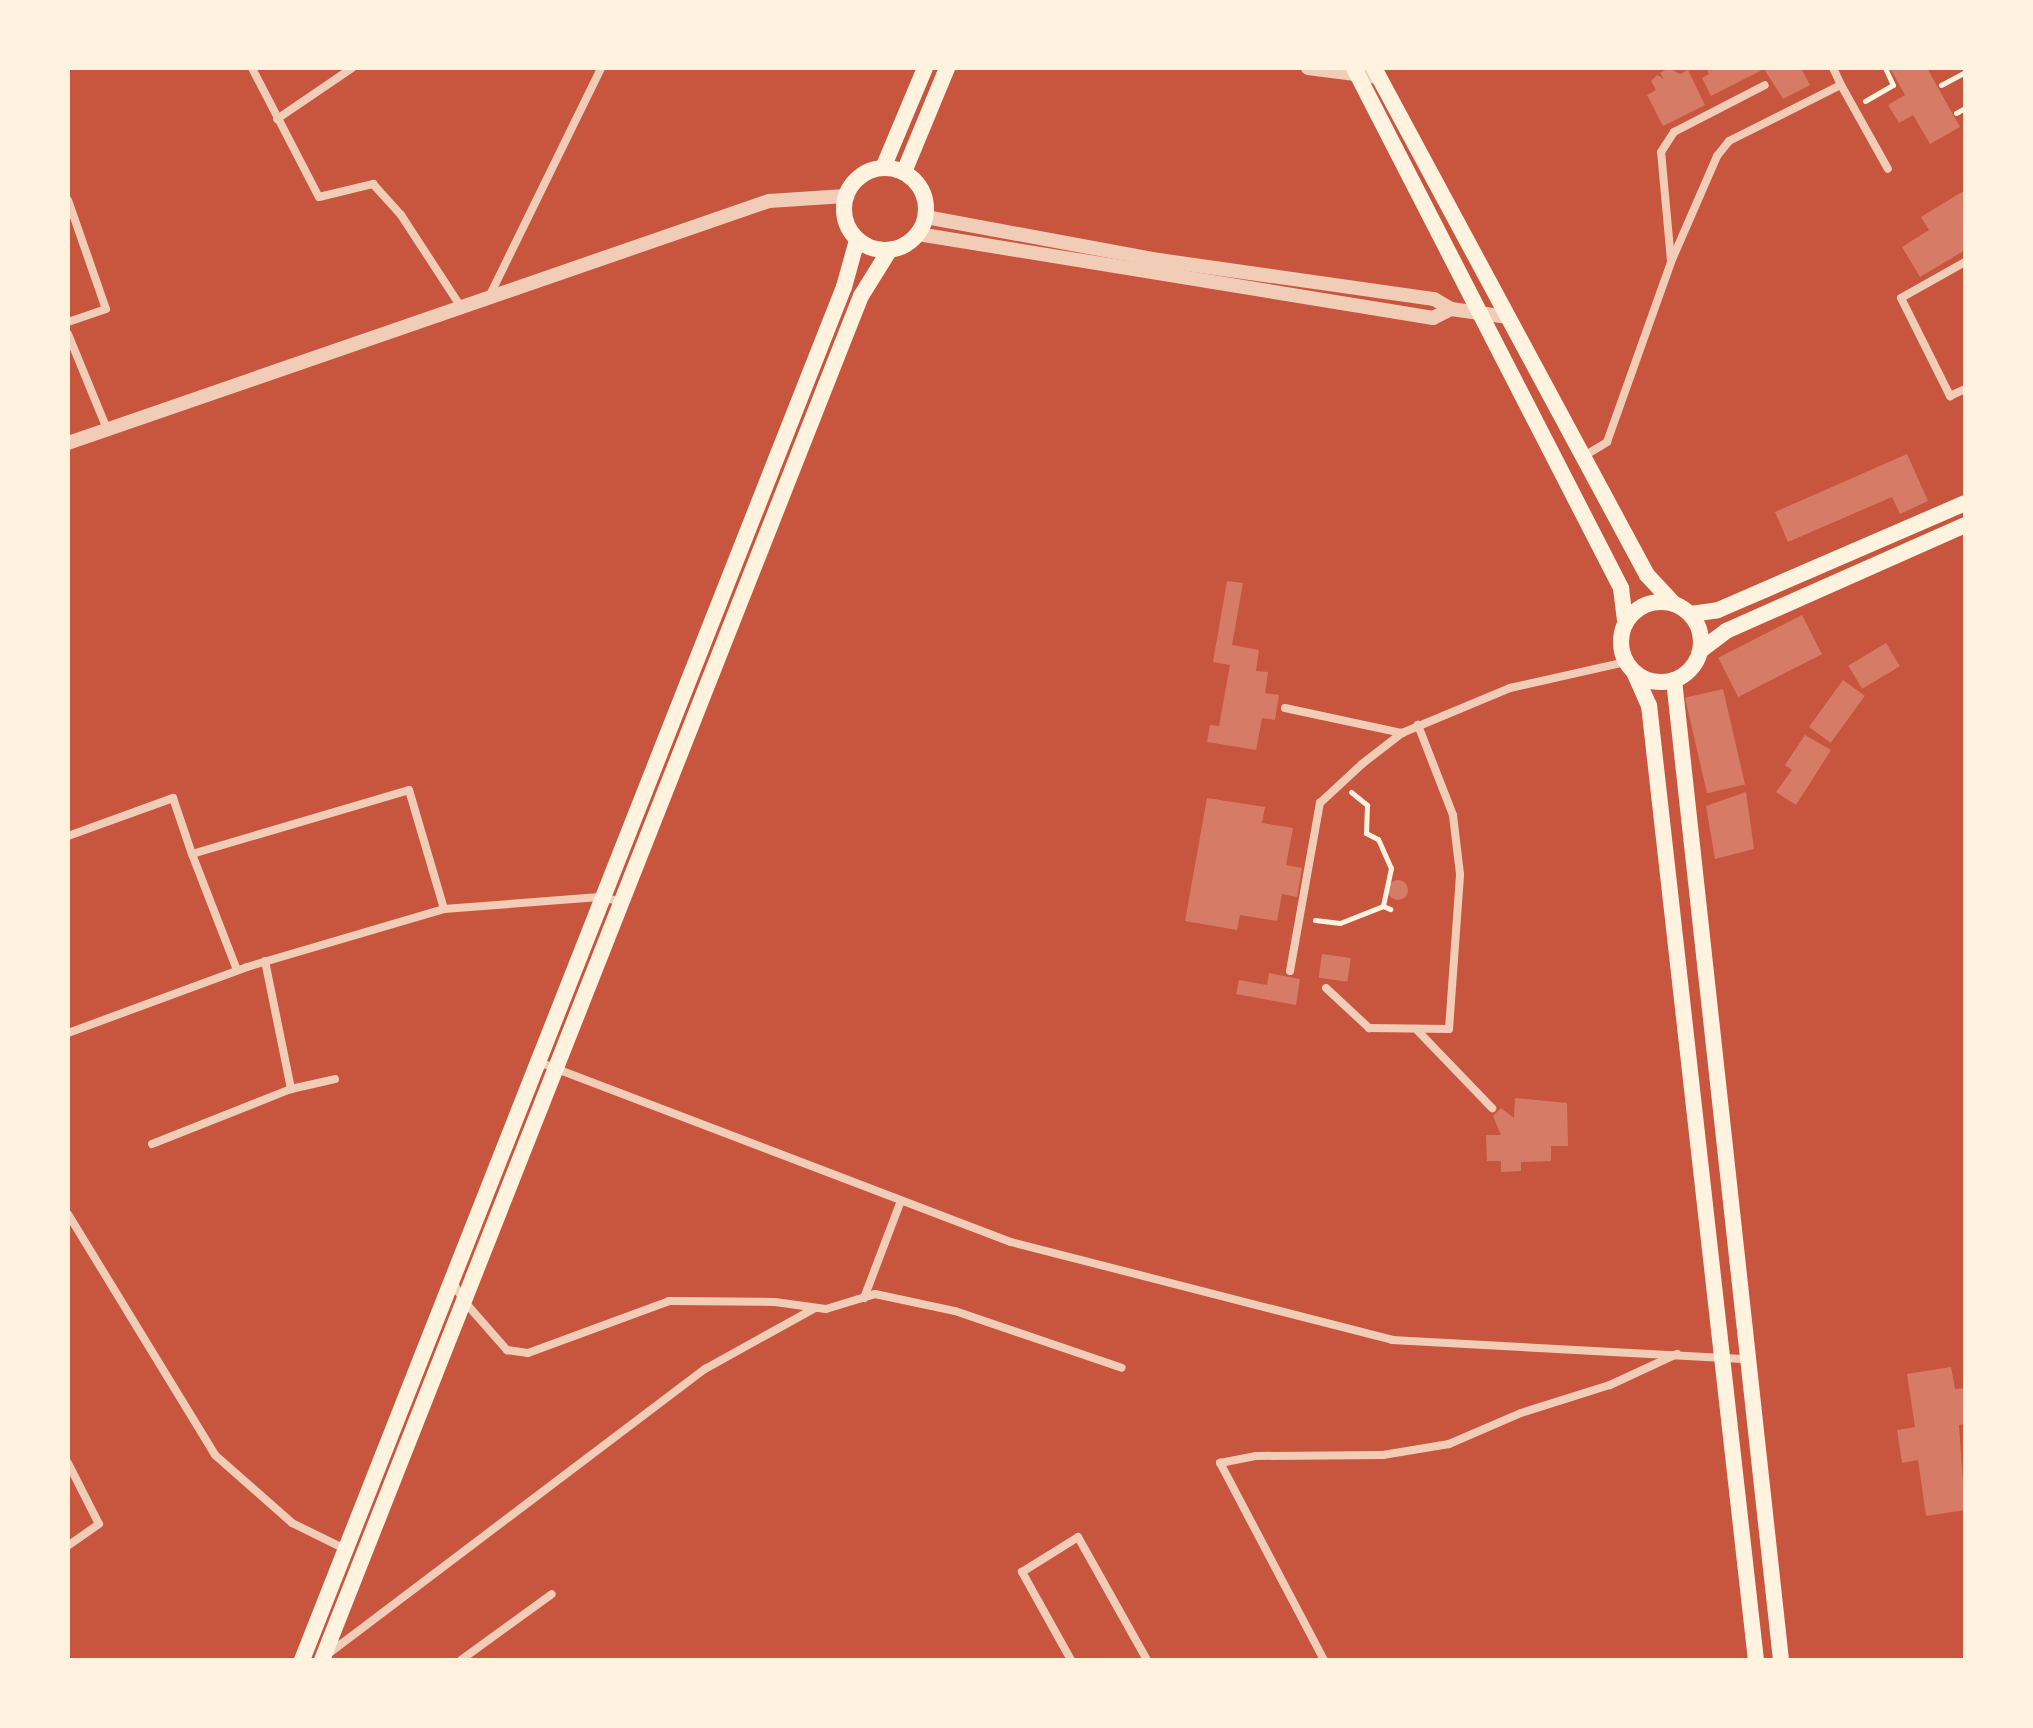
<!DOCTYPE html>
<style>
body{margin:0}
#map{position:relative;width:2033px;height:1728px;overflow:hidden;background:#c8553d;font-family:Cabin,sans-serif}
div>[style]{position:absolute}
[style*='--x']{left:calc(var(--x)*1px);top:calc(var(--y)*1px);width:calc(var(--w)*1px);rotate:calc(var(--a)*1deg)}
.building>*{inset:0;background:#d67c66;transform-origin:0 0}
.round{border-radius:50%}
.path>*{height:5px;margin:-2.5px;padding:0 2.5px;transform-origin:2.5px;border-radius:2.5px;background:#fff3e0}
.minor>*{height:8px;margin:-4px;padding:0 4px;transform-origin:4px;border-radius:4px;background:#f1ccb7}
.tertiary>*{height:14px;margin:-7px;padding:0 7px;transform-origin:7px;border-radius:7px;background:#f1ccb7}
.secondary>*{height:16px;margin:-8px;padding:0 8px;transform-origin:8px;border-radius:8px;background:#fff3e0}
.secondary>.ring{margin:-8px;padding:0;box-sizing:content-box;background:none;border:16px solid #fff3e0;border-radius:50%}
span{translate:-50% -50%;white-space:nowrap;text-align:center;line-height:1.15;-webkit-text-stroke:6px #fff3e0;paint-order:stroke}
.frame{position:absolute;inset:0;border:70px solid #fff3e0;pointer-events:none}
</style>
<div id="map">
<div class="building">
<i style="clip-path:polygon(1669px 68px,1680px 74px,1688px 70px,1705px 105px,1663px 126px,1647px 95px,1656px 90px,1651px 81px,1657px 75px,1664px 79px,1660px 73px)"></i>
<i style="clip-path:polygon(1706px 68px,1801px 68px,1810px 85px,1783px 99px,1764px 69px,1711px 96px,1702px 78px,1709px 74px)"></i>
<i style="clip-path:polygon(1890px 68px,1927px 68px,1960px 127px,1930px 144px,1913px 115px,1899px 123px,1888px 105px,1905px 95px)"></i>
<i style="clip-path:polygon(1965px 190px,1965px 250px,1920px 277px,1902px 247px,1929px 230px,1921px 217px)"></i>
<i style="clip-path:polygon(1907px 454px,1928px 501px,1900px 514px,1892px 497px,1788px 542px,1775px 512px)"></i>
<i style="clip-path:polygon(1227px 581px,1243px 583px,1232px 645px,1259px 650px,1256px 671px,1268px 672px,1265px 693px,1279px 695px,1275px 720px,1262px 718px,1256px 750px,1207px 742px,1210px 725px,1219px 726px,1230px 665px,1213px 662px)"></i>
<i style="left:1802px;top:615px;width:44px;height:94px;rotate:63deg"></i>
<i style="left:1886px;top:643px;width:27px;height:44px;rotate:59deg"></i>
<i style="left:1843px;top:680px;width:27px;height:58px;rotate:36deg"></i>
<i style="left:1723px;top:689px;width:98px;height:39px;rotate:77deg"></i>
<i style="clip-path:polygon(1805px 735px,1831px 750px,1796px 805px,1776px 792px,1792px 770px,1785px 765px)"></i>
<i style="clip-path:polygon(1746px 792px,1754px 849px,1715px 859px,1706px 806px)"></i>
<i style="clip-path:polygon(1207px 798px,1265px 807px,1262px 823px,1293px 828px,1286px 865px,1302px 868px,1297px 897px,1282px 894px,1277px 921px,1240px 915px,1237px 930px,1185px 921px)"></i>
<i class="round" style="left:1388px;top:880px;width:20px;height:20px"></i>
<i style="left:1322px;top:954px;width:29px;height:24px;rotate:8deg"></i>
<i style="clip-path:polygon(1269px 973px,1300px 979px,1296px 1005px,1236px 994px,1239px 980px,1267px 985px)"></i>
<i style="clip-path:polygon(1515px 1098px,1567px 1103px,1568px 1146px,1551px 1146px,1551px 1161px,1521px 1162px,1521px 1171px,1501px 1172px,1501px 1161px,1487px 1161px,1486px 1135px,1501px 1135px,1493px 1116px,1501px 1108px,1514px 1118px)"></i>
<i style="clip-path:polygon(1951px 1367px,1955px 1389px,1965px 1388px,1965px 1424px,1959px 1425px,1965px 1510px,1926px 1516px,1918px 1460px,1902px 1463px,1897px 1430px,1915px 1427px,1907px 1374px)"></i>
</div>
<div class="path">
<i style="--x:1941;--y:85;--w:27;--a:-28"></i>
<i style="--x:1865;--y:101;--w:32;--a:-30"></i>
<i style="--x:1893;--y:85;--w:19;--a:-115"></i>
<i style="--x:1956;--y:113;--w:10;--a:-29"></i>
<i style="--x:1351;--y:792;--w:21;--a:39"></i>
<i style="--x:1367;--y:805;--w:28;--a:92"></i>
<i style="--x:1366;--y:833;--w:13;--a:27"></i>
<i style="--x:1378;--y:839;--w:32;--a:66"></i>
<i style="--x:1391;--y:868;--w:39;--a:102"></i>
<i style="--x:1315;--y:920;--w:25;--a:7"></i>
<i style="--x:1340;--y:923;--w:46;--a:-21.6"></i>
<i style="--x:1383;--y:906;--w:8;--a:23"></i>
</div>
<div class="minor">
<i style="--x:252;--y:68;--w:145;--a:62.6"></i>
<i style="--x:319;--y:197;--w:56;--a:-13.5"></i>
<i style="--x:373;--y:184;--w:42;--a:47.9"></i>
<i style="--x:401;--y:215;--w:110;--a:56.9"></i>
<i style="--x:1841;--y:85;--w:96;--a:60.8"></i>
<i style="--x:277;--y:119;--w:91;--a:-34.2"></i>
<i style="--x:68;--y:200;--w:115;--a:70.8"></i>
<i style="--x:106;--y:309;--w:40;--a:161.1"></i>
<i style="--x:1671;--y:261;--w:109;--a:-95.2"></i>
<i style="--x:1661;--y:152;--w:24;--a:-57"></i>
<i style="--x:1674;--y:132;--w:102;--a:-27.3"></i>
<i style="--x:1965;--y:262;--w:73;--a:150.6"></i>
<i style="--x:1901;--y:298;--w:110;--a:63.4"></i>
<i style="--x:1950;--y:396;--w:17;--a:-25"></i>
<i style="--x:489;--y:297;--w:255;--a:-63.9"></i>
<i style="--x:68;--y:334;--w:103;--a:67.7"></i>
<i style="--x:1584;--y:456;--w:27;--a:-31"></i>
<i style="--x:1607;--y:442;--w:191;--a:-70.4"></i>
<i style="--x:1671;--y:262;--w:116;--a:-66.5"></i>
<i style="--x:1717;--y:156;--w:19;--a:-51"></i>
<i style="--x:1729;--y:141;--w:125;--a:-26.6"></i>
<i style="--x:1841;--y:85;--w:19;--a:-115"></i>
<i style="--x:1285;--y:708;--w:120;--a:12.1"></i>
<i style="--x:68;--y:836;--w:112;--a:-19.9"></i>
<i style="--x:173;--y:798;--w:59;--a:71.3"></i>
<i style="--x:192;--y:854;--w:226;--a:-16.4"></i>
<i style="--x:409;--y:790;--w:124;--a:73.6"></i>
<i style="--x:192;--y:854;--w:124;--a:68.8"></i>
<i style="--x:265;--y:961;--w:131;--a:78.5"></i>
<i style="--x:1290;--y:971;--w:171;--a:-79.9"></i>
<i style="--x:1320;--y:803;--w:57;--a:-42.9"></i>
<i style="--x:1362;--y:764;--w:51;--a:-37.8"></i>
<i style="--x:1402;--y:733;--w:117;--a:-22.6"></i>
<i style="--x:1510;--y:688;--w:118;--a:-12.7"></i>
<i style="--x:1326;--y:988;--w:59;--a:42.9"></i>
<i style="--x:1369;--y:1028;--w:80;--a:0.7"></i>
<i style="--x:1449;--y:1029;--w:155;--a:-85.9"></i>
<i style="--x:1460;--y:874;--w:59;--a:-96.8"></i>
<i style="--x:1453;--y:815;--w:97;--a:-111.3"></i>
<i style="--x:1416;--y:1029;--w:110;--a:46.1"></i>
<i style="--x:68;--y:1033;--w:191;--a:-20.2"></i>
<i style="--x:247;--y:967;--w:205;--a:-16.4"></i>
<i style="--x:444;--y:909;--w:156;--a:-4.4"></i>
<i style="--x:600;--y:897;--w:19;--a:12"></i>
<i style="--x:536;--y:1061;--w:508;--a:20.86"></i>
<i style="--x:1011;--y:1242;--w:393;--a:14.4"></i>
<i style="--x:1392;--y:1340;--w:356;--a:3.1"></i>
<i style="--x:152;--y:1144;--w:149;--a:-21.6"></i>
<i style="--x:291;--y:1089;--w:45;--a:-12.8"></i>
<i style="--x:68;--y:1214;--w:282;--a:58.6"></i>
<i style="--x:215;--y:1455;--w:103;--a:41.4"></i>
<i style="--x:292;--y:1523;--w:61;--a:26.1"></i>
<i style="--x:453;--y:1282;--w:21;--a:61"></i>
<i style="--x:463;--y:1300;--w:67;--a:48.7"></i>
<i style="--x:507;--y:1350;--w:21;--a:8"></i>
<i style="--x:528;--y:1353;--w:150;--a:-20.2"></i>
<i style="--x:669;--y:1301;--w:106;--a:0.5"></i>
<i style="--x:775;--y:1302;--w:51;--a:7.8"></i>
<i style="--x:826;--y:1309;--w:51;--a:-17"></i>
<i style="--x:875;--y:1294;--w:82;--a:12"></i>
<i style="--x:955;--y:1311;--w:176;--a:18.8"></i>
<i style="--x:864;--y:1298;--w:102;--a:-69.2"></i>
<i style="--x:68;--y:1463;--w:68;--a:63.1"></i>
<i style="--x:99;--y:1524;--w:38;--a:145"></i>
<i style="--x:328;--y:1654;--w:473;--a:-37.1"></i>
<i style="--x:705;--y:1369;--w:126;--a:-29"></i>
<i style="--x:461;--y:1660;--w:112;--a:-36"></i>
<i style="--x:1071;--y:1660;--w:101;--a:-119.1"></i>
<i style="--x:1022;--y:1572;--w:66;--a:-32"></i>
<i style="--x:1078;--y:1537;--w:141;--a:60.7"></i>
<i style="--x:1324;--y:1660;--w:223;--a:-117.8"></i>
<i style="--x:1220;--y:1463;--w:37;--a:-11"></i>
<i style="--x:1256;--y:1456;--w:127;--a:-0.5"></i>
<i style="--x:1383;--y:1455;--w:67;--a:-9.5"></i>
<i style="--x:1449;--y:1444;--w:78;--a:-23.3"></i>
<i style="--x:1521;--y:1413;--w:93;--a:-17.5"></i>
<i style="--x:1610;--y:1385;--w:74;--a:-24.8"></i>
</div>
<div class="tertiary">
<i style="--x:1308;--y:68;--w:71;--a:7.3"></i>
<i style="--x:926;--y:217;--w:230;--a:10.5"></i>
<i style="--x:1152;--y:259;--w:285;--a:8.1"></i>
<i style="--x:1434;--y:299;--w:20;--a:30"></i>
<i style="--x:1451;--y:309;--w:58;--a:8"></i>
<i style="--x:918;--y:234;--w:522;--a:9.26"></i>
<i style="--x:1433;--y:318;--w:20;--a:-27"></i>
<i style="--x:68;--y:443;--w:742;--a:-19.05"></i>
<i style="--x:769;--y:201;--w:76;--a:-3.8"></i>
</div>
<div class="secondary">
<i style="--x:1354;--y:68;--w:585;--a:62.82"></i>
<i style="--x:1621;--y:588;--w:35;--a:83"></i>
<i style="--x:1374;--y:68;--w:576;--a:61.7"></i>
<i style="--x:1647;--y:575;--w:37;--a:47"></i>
<i class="ring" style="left:844px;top:168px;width:66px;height:66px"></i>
<i style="--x:883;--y:168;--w:108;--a:-67.2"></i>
<i style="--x:904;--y:172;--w:113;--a:-67.5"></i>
<i class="ring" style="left:1621px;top:602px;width:64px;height:64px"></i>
<i style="--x:1691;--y:614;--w:27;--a:-8"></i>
<i style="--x:1718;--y:610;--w:269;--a:-23.4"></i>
<i style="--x:1701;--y:650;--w:31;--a:-37"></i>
<i style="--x:1726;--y:631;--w:261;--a:-23.9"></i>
<i style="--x:1634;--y:672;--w:36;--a:66"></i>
<i style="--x:1649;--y:705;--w:961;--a:83.61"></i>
<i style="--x:1674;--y:680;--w:986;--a:83.77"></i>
<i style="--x:302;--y:1660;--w:1476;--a:-68.46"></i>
<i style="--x:844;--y:287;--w:49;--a:-74.5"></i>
<i style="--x:322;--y:1660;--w:1467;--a:-68.44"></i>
<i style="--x:861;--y:296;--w:53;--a:-58.1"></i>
</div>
<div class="frame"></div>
</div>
